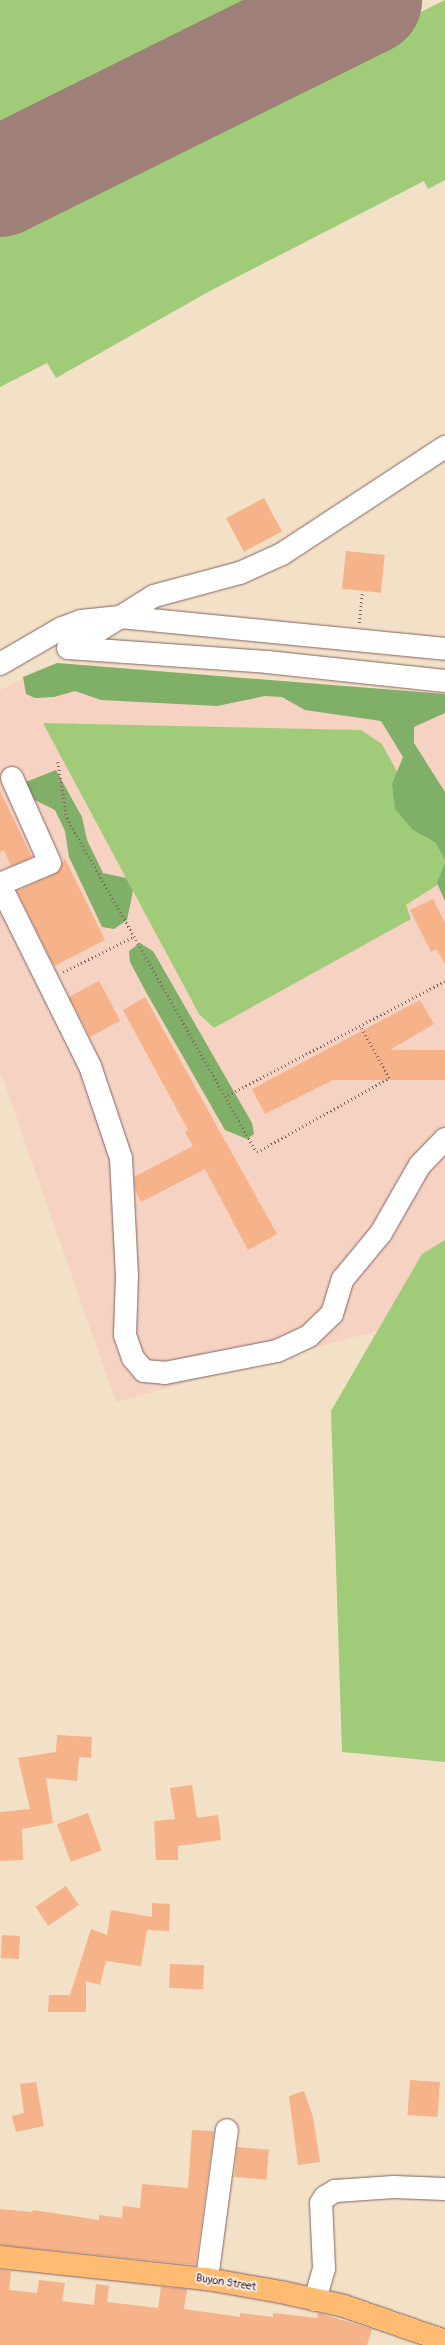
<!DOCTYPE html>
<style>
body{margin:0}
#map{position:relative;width:445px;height:2345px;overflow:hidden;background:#f3e1c7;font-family:Pangolin,sans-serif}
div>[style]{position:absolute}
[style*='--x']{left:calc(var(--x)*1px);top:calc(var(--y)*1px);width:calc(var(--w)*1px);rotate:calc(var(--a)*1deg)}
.built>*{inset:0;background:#f5d2c2}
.green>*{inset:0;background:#a0cb78}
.forest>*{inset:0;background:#80af68}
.runway>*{height:110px;margin:-55px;padding:0 55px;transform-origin:55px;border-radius:55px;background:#9e8079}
.building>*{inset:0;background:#f6b288;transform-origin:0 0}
.path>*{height:2.5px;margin-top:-1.25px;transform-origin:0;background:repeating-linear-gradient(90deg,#856362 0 1px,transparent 0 4px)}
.roads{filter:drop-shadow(0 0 1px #856362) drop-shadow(0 0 1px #856362)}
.minor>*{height:22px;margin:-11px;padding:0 11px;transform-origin:11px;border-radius:11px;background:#fff}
.major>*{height:22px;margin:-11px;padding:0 11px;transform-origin:11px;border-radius:11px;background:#febb71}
span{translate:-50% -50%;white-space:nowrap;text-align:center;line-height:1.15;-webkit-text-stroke:3.5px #f7f3e8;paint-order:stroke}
.street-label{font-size:11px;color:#4a1f2b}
</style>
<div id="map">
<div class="built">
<i style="clip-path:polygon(57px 663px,445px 694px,445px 1240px,422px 1254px,380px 1330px,116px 1402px,0 1071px,0 690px)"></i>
</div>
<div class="green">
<i style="clip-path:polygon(0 0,280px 0,0 139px)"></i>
<i style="clip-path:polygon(445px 0,445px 180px,428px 189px,424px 181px,208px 292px,56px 378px,47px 363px,0 387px,0 221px)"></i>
<i style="clip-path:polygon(43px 723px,361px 730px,382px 744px,445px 860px,445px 880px,406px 905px,411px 919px,214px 1028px,199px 1014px)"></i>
<i style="clip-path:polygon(445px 1240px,445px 1762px,342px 1752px,331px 1411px,422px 1254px)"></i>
</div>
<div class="forest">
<i style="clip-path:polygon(57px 663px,445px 694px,445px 713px,414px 727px,414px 743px,445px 792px,445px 860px,435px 842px,413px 830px,395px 809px,392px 784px,403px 757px,381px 721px,305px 710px,282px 697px,265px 696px,217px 706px,101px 700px,75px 691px,54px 697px,35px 698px,26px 694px,23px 677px)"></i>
<i style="clip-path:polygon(56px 770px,82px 817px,87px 840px,103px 873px,126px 878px,133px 891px,127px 920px,114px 929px,102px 927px,69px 857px,65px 831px,55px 810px,35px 800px,21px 802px,13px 787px)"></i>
<i style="clip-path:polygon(445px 863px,445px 901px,437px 883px)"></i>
<i style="clip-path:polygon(140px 943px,153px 951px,252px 1123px,254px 1134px,247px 1139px,225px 1130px,146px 992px,130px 962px,129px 951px)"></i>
</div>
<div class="runway">
<i style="--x:0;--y:182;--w:410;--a:-26.4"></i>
</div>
<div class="building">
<i style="left:264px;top:498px;width:38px;height:43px;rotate:62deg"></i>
<i style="left:346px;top:551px;width:39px;height:38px;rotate:6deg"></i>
<i style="clip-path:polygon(0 791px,32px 857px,11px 866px,4px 850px,0 852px)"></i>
<i style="clip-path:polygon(65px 859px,105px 940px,54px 966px,17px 891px,55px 874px)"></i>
<i style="clip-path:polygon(433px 899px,445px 923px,445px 964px,436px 949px,431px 952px,410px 910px)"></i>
<i style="left:99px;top:981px;width:45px;height:34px;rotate:62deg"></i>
<i style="clip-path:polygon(145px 997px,277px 1234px,248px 1250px,205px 1169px,141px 1202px,135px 1190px,134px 1177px,193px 1146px,185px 1132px,188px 1130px,123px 1010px)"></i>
<i style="clip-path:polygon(420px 1000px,434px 1024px,373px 1060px,265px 1114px,252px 1089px)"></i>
<i style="left:445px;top:1050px;width:30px;height:120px;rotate:90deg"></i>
<i style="clip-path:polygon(57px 1735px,92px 1737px,91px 1758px,79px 1757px,77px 1781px,46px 1778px,53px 1823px,22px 1829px,23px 1860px,0 1861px,0 1812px,30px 1809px,18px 1758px,56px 1752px)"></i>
<i style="clip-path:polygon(192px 1785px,197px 1818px,218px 1815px,221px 1840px,178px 1846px,178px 1860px,156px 1860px,154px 1821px,175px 1819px,170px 1788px)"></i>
<i style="left:88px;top:1813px;width:40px;height:33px;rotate:70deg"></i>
<i style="left:66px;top:1886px;width:23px;height:37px;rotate:56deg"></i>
<i style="clip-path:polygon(152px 1903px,170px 1904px,169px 1931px,147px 1930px,141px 1966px,106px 1961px,100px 1985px,86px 1981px,86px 2012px,48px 2012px,49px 1995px,70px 1995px,91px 1929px,107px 1935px,111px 1910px,152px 1917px)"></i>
<i style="left:2px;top:1935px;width:18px;height:23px;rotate:3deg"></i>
<i style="left:170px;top:1964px;width:34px;height:24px;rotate:2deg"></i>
<i style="left:410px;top:2080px;width:30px;height:35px;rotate:4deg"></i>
<i style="clip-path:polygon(36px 2082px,44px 2126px,16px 2132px,12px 2116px,24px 2113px,20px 2084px)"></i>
<i style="clip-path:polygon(304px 2091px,313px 2117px,320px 2162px,298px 2165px,289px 2096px)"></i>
<i style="clip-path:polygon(192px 2130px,214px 2131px,196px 2265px,0 2245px,0 2209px,32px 2212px,33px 2210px,99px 2220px,99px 2215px,122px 2218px,123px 2206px,140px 2208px,142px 2184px,188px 2188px)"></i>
<i style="left:237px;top:2147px;width:32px;height:30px;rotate:5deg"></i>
<i style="clip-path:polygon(0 2270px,11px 2271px,9px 2290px,37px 2293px,39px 2280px,65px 2283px,62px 2301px,94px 2305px,96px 2284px,109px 2286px,107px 2302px,158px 2308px,161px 2287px,187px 2289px,184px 2309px,240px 2317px,240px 2313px,273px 2317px,273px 2313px,317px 2318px,318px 2313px,372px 2329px,367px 2345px,0 2345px)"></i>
</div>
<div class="path">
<i style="--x:359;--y:623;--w:31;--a:-84"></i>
<i style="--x:58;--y:762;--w:57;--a:80.9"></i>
<i style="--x:67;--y:818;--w:384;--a:60.4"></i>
<i style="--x:257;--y:1152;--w:151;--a:-29.3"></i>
<i style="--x:389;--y:1078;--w:57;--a:-119.2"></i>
<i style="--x:63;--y:972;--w:78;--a:-26.6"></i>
<i style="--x:228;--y:1095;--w:245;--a:-27.7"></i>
</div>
<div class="roads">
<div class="minor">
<i style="--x:68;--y:648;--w:199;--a:4"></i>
<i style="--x:267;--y:662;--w:179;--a:6.1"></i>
<i style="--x:71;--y:648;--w:98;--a:-32.1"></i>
<i style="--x:154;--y:596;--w:89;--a:-15"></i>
<i style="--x:240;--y:573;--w:46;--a:-24.3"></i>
<i style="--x:282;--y:554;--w:195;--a:-33.3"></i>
<i style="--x:0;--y:664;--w:72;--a:-30.1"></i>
<i style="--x:62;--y:628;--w:20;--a:-20"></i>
<i style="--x:81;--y:621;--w:39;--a:-6"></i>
<i style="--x:120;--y:617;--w:327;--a:5.6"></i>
<i style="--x:0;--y:884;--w:54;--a:-22.8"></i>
<i style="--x:50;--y:863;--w:93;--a:-114.1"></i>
<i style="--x:0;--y:885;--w:202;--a:63.6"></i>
<i style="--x:90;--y:1066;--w:97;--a:71.4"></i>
<i style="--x:121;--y:1158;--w:117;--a:87.1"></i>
<i style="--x:127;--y:1275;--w:60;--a:91.9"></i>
<i style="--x:125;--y:1335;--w:24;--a:71"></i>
<i style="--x:133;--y:1358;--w:17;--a:50"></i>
<i style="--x:144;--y:1371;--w:21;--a:5"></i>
<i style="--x:165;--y:1373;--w:114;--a:-11.1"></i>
<i style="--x:277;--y:1351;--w:35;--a:-25"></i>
<i style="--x:309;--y:1336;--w:32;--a:-44"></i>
<i style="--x:332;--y:1314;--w:37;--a:-73"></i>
<i style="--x:343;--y:1279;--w:60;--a:-50.4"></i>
<i style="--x:381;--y:1233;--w:78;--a:-60.2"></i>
<i style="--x:420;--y:1165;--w:36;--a:-46"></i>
<i style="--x:207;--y:2279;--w:150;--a:-82.4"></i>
<i style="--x:315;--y:2300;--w:33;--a:-74"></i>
<i style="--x:324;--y:2268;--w:65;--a:-92.6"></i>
<i style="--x:321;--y:2203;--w:7;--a:-56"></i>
<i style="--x:325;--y:2197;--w:12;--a:-31"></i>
<i style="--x:335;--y:2191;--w:59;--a:-3.9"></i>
<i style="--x:394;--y:2187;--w:51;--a:2.2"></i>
</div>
<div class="major">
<i style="--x:0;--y:2257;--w:208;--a:6.1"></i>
<i style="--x:207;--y:2279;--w:75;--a:10"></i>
<i style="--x:281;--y:2292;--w:65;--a:12.5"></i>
<i style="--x:344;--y:2306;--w:107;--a:19.1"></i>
</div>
</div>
<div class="street-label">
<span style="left:226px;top:2283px;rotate:9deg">Buyon Street</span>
</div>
</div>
